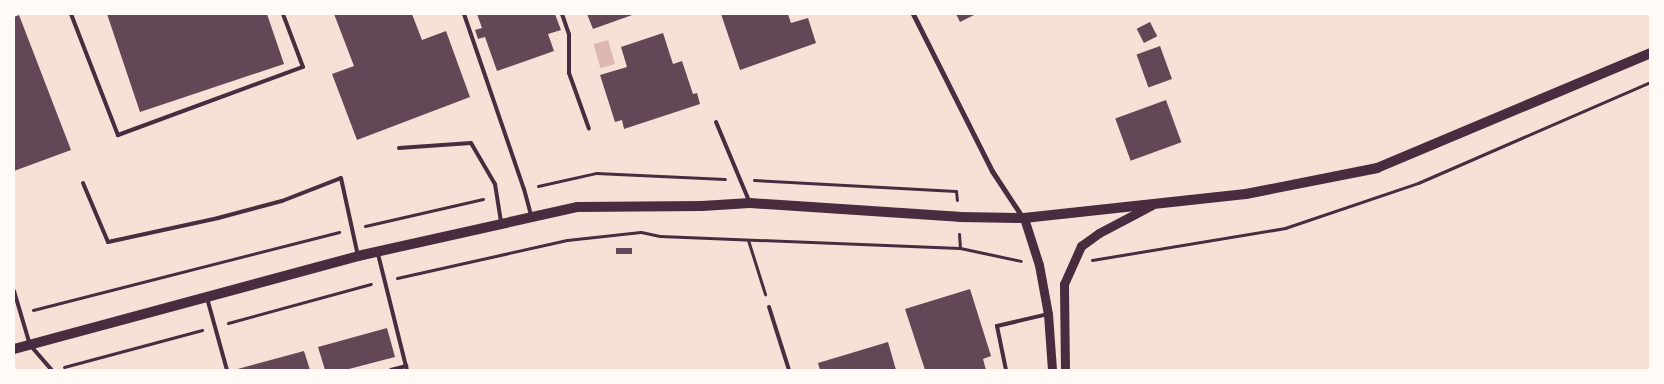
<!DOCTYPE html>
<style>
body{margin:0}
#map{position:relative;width:1664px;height:384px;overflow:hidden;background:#f7e1d7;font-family:"Fira Sans",sans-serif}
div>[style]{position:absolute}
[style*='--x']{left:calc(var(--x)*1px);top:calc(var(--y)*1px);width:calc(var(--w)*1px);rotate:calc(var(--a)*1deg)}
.water>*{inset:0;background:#dcb8b0;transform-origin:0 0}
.building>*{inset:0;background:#644757;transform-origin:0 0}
.path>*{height:3px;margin:-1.5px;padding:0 1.5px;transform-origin:1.5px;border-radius:1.5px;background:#4a2c40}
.service>*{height:4px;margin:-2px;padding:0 2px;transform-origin:2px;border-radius:2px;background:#4a2c40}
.minor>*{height:5px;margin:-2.5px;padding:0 2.5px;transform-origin:2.5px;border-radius:2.5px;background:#4a2c40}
.tertiary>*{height:9px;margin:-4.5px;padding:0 4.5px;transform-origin:4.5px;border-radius:4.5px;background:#4a2c40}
.secondary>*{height:10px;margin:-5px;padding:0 5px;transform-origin:5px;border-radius:5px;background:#4a2c40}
span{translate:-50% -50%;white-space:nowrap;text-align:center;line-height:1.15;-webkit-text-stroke:4px #fffaf5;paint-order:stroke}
.frame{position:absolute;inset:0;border:15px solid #fffaf5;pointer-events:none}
</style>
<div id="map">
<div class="water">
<i style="left:608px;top:40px;width:25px;height:15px;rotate:74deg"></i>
</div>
<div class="building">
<i style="clip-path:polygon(107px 14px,267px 14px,284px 64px,140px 112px)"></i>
<i style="clip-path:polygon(334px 14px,412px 14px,422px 40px,446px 31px,470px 97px,357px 140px,332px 74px,354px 66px)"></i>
<i style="clip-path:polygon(477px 14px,555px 14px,561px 30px,548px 34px,554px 51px,497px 71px,485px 37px,478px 39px,475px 30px,482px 28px)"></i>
<i style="clip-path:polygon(587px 14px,635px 14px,593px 29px)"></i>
<i style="clip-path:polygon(721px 14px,788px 14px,791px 23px,808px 18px,816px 43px,740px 70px)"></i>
<i style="clip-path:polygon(956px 14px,976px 14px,960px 22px)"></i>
<i style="clip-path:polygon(19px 15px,71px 150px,14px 171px,14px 17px)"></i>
<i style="left:1150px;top:22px;width:16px;height:15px;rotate:63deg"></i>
<i style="clip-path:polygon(663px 33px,673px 64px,682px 61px,693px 94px,697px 93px,700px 104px,624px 129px,622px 120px,615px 122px,600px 75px,627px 67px,621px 47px)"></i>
<i style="left:1160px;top:46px;width:35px;height:25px;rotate:70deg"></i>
<i style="left:1166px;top:100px;width:45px;height:54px;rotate:70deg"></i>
<i style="left:632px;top:248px;width:6px;height:16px;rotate:90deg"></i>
<i style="clip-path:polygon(970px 289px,991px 356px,983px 359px,986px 370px,925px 370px,905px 309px)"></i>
<i style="clip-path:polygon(387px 328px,395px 357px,345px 370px,325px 370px,318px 347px)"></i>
<i style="clip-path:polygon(888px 342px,896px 370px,820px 370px,818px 363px)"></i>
<i style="clip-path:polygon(304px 351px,310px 370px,234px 370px)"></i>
</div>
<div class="path">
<i style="--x:754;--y:180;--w:202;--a:3.1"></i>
<i style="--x:956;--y:191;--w:9;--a:84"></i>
<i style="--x:538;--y:186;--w:59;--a:-12.6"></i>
<i style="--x:596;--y:173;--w:129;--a:2.7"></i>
<i style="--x:365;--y:226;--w:121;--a:-12.9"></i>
<i style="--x:959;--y:234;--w:14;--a:86"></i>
<i style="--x:748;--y:240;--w:57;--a:72.5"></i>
<i style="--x:1092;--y:260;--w:196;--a:-9.4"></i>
<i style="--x:1285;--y:228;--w:140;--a:-18.7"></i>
<i style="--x:1418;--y:183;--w:253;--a:-23.5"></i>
<i style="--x:397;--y:278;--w:174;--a:-12.6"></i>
<i style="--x:567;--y:240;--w:74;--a:-6.2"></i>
<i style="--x:641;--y:232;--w:19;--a:12"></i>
<i style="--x:660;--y:236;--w:300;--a:2.3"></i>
<i style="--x:960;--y:248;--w:62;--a:12"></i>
<i style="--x:33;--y:310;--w:316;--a:-14.3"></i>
<i style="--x:228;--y:323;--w:148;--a:-15.3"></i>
<i style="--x:64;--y:367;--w:143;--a:-15"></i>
</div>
<div class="service">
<i style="--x:71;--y:14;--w:130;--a:68.8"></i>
<i style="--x:118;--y:135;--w:197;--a:-20.2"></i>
<i style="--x:303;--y:67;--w:57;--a:-110.7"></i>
<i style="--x:464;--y:14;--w:185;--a:71.1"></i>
<i style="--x:524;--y:189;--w:27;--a:75"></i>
<i style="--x:562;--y:14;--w:21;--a:71"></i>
<i style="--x:569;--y:34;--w:39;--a:90"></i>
<i style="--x:569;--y:73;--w:59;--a:70.3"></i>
<i style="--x:716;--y:122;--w:86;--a:67.3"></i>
<i style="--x:399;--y:148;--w:72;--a:-4"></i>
<i style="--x:471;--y:143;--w:48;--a:59.7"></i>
<i style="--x:495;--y:184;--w:38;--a:81"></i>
<i style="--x:83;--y:183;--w:64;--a:67"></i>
<i style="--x:108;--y:242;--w:113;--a:-12.3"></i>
<i style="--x:218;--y:218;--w:66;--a:-14.9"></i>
<i style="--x:282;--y:201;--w:63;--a:-21.3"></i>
<i style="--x:341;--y:178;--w:80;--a:77.7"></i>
<i style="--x:378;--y:254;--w:120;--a:76"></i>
<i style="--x:14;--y:291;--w:56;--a:73.5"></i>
<i style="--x:30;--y:345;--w:33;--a:49"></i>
<i style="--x:207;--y:298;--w:75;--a:74.5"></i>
<i style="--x:769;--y:307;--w:66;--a:72.4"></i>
<i style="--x:391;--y:370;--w:16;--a:-15"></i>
<i style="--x:1006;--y:370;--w:45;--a:-101.6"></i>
<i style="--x:997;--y:326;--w:52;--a:-13.2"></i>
</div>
<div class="minor">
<i style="--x:913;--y:14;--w:176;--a:63.3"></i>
<i style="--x:992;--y:171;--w:56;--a:56.6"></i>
</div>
<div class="tertiary">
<i style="--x:1024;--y:218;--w:49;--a:72.3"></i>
<i style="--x:1039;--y:265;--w:50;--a:79.6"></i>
<i style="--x:1048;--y:314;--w:56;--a:85.9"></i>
<i style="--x:1065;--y:370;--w:86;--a:-90.7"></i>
<i style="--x:1064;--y:284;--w:42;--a:-65.9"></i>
<i style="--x:1081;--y:246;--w:22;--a:-36"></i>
<i style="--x:1099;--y:233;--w:60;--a:-27.8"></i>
</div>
<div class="secondary">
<i style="--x:14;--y:349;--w:356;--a:-15.1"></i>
<i style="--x:358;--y:256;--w:224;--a:-12.6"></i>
<i style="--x:577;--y:207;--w:125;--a:-0.5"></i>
<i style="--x:702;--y:206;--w:48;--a:-3.6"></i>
<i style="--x:750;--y:203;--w:209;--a:3.8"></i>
<i style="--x:959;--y:217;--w:65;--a:0.9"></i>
<i style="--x:1024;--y:218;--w:223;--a:-6.2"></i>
<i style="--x:1246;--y:194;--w:134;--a:-11.2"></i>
<i style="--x:1377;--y:168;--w:296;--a:-22.8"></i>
</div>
<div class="frame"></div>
</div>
